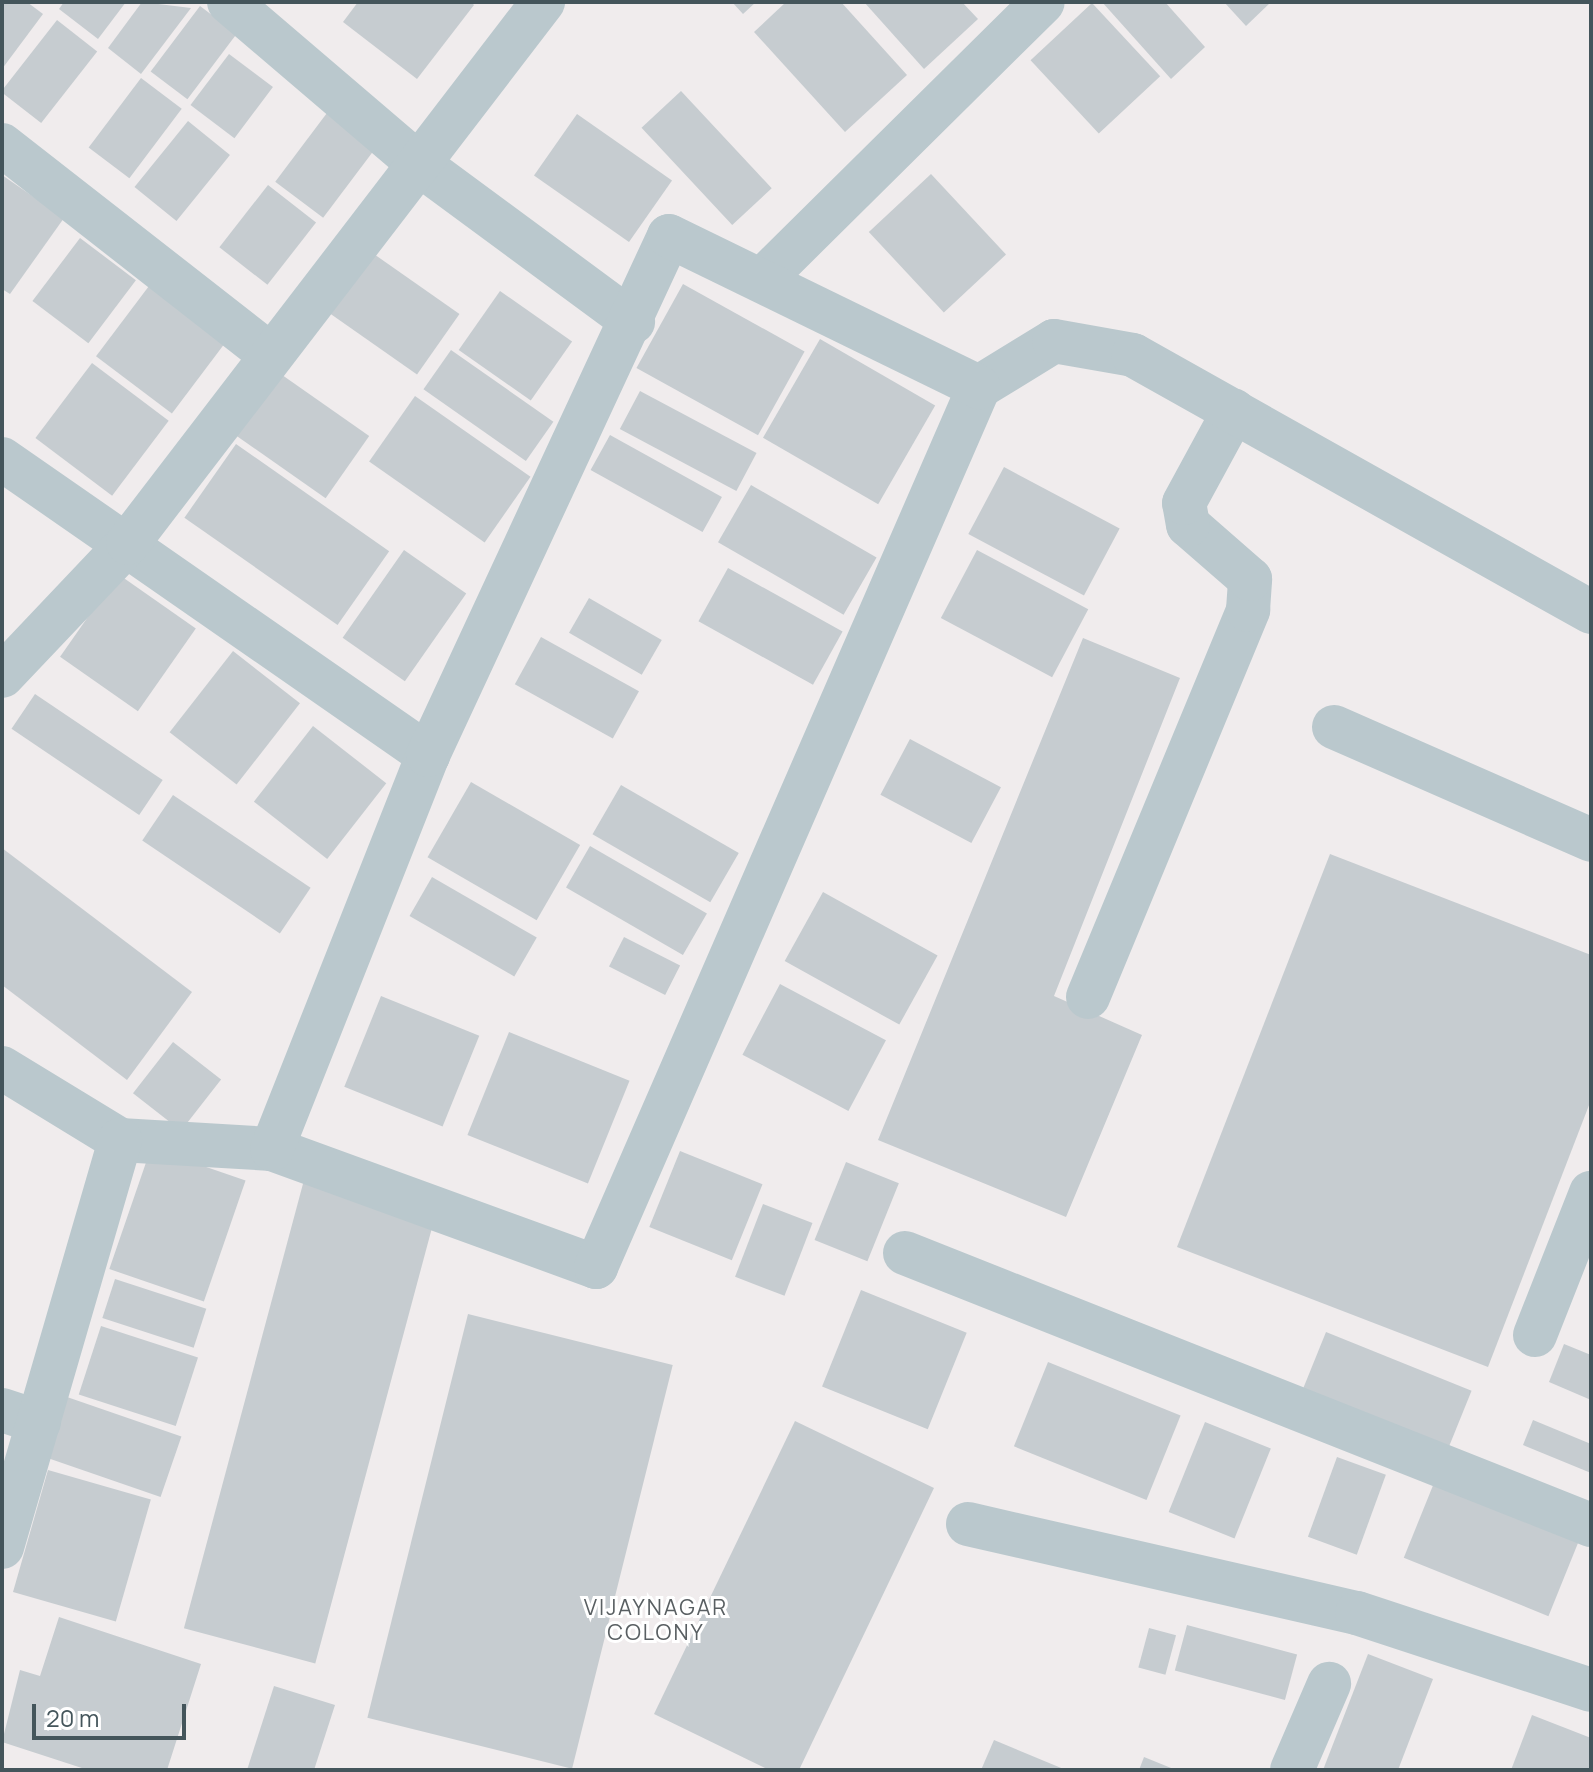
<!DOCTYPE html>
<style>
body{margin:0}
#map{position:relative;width:1593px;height:1772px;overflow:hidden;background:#f0eced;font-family:Manrope,sans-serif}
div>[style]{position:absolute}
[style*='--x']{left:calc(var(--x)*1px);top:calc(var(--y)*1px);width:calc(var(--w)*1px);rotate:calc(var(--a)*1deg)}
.building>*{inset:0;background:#c6ccd0;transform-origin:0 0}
.minor>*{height:44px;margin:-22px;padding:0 22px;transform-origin:22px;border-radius:22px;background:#bac8cd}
span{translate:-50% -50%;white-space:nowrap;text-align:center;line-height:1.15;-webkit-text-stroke:6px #fff;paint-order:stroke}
.neighbourhood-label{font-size:22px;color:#595f62;letter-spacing:2px}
.frame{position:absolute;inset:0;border:4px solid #44555b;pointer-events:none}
.scale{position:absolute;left:32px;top:1704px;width:154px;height:36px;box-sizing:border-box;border:4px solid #44555b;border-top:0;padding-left:10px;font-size:24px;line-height:28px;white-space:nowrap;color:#44555b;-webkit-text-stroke:6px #fff;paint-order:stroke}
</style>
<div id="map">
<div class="building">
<i style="clip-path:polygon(2px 2px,27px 2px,43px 14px,2px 69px)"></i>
<i style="clip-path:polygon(64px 2px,126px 2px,98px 39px,59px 9px)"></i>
<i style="clip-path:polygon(142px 2px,191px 8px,141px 74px,108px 48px)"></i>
<i style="clip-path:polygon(358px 2px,471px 2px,474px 5px,417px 79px,343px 22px)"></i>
<i style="clip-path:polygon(732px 2px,756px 2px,743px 14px)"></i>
<i style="clip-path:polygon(786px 2px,841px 2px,907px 75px,845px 132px,754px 32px)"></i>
<i style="clip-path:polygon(864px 2px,962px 2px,978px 19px,924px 69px)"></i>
<i style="clip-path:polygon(1102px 2px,1165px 2px,1205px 47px,1171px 79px)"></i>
<i style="clip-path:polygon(1224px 2px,1271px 2px,1246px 26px)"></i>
<i style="left:1092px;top:3px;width:100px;height:84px;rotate:47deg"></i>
<i style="left:200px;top:6px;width:46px;height:82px;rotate:37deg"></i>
<i style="left:57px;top:20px;width:51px;height:91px;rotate:38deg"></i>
<i style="left:229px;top:54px;width:55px;height:64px;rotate:37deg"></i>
<i style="left:141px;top:78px;width:51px;height:87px;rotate:37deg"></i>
<i style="left:681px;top:91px;width:133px;height:54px;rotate:47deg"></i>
<i style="left:333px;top:105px;width:60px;height:96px;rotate:37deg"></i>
<i style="left:577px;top:114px;width:116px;height:75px;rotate:35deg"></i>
<i style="left:188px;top:121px;width:54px;height:85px;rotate:39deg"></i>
<i style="left:931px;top:174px;width:110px;height:85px;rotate:47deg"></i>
<i style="clip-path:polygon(2px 175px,64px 218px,10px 294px,2px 289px)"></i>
<i style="left:268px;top:185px;width:61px;height:79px;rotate:38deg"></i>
<i style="left:80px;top:238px;width:70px;height:79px;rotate:37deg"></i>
<i style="left:371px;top:252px;width:108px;height:74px;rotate:35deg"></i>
<i style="left:152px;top:282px;width:95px;height:93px;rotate:37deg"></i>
<i style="left:683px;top:284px;width:139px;height:96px;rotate:29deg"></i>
<i style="left:500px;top:291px;width:88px;height:72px;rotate:35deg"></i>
<i style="left:820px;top:339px;width:133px;height:114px;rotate:30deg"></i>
<i style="left:451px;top:350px;width:125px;height:48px;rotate:35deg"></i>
<i style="left:92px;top:363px;width:96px;height:94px;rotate:37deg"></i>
<i style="left:275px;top:370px;width:115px;height:76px;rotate:35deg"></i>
<i style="left:640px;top:391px;width:132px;height:43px;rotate:28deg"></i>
<i style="left:415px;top:396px;width:141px;height:80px;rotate:35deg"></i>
<i style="left:610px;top:435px;width:128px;height:40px;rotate:29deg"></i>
<i style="left:236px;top:444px;width:187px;height:90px;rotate:35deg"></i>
<i style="left:1004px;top:467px;width:131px;height:76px;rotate:28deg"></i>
<i style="left:751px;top:485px;width:145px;height:66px;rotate:30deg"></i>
<i style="left:404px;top:550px;width:76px;height:107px;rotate:35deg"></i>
<i style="left:977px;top:550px;width:126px;height:77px;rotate:28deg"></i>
<i style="left:728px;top:568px;width:131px;height:61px;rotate:29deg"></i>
<i style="left:118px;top:574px;width:95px;height:101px;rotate:35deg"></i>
<i style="left:589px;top:598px;width:84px;height:40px;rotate:30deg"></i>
<i style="left:541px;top:637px;width:112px;height:54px;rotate:29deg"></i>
<i style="clip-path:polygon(1083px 638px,1180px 678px,1054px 996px,1142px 1035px,1066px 1217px,878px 1140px)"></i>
<i style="left:233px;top:651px;width:85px;height:103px;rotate:38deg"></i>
<i style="left:35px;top:694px;width:154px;height:42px;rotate:34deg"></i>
<i style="left:313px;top:726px;width:93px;height:96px;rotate:38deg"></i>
<i style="left:910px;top:739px;width:103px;height:63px;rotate:28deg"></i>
<i style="left:471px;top:782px;width:126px;height:87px;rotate:30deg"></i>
<i style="left:621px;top:785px;width:136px;height:57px;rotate:30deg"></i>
<i style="left:173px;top:795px;width:166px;height:55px;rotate:34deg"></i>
<i style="left:590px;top:846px;width:135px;height:48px;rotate:30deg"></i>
<i style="clip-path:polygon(2px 848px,192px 992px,127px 1080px,2px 985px)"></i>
<i style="clip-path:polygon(1330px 854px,1591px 955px,1591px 1100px,1488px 1367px,1177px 1247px)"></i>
<i style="left:432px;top:877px;width:121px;height:45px;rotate:30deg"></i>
<i style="left:823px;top:892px;width:131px;height:79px;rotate:29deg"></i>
<i style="left:624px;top:937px;width:63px;height:33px;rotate:27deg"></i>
<i style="left:780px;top:984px;width:120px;height:80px;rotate:28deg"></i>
<i style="left:381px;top:996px;width:106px;height:98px;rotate:22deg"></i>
<i style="left:509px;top:1032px;width:130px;height:111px;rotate:22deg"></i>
<i style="left:173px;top:1042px;width:61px;height:65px;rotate:38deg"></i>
<i style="left:151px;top:1148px;width:100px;height:128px;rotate:19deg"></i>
<i style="left:680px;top:1151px;width:89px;height:82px;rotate:22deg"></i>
<i style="left:846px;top:1162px;width:57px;height:84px;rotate:22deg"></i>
<i style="left:304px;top:1180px;width:136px;height:464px;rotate:15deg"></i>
<i style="left:763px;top:1204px;width:53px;height:78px;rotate:21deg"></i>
<i style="left:115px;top:1279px;width:96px;height:41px;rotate:18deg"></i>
<i style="left:861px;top:1290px;width:114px;height:104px;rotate:22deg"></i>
<i style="left:468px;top:1314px;width:211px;height:416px;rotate:14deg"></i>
<i style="left:101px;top:1326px;width:102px;height:72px;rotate:18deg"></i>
<i style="left:1326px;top:1332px;width:157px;height:61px;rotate:22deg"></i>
<i style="clip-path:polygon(1564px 1344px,1591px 1355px,1591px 1400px,1549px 1382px)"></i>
<i style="left:1048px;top:1362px;width:143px;height:91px;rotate:22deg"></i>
<i style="left:67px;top:1397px;width:121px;height:64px;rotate:19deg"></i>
<i style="clip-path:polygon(1533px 1420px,1591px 1444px,1591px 1473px,1523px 1445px)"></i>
<i style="clip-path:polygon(795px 1421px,934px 1488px,799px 1770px,769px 1770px,654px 1714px)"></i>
<i style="left:1205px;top:1422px;width:71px;height:97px;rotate:22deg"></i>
<i style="left:1337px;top:1457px;width:52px;height:85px;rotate:20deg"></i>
<i style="left:48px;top:1470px;width:107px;height:127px;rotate:16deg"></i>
<i style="left:1436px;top:1478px;width:156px;height:86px;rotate:22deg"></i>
<i style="clip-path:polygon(59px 1617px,201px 1664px,167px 1770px,88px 1770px,2px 1742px,20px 1670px,40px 1676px)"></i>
<i style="left:1187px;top:1625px;width:114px;height:47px;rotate:15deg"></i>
<i style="left:1149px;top:1628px;width:28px;height:41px;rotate:15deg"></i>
<i style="clip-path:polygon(1368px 1654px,1433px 1679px,1398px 1770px,1323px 1770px)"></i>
<i style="clip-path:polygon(274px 1686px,335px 1705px,314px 1770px,247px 1770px)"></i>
<i style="clip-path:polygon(1532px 1715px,1591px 1738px,1591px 1770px,1511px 1770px)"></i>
<i style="clip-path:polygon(994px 1740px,1066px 1770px,981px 1770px)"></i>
<i style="clip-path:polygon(1144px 1757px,1176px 1770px,1139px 1770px)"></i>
</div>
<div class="minor">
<i style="--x:229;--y:2;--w:250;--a:40.5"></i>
<i style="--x:419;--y:164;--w:266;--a:36.4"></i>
<i style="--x:2;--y:145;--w:338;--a:38"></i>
<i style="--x:764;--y:278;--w:392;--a:-44.7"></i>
<i style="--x:2;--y:459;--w:519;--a:34.79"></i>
<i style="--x:2;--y:676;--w:183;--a:-46.5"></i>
<i style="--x:128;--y:543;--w:682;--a:-52.51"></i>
<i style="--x:1334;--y:727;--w:281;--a:23.7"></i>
<i style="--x:1088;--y:997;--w:419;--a:-67.5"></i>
<i style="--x:1248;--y:610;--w:31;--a:-86"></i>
<i style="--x:1250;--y:579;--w:82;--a:-138.9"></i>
<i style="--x:1188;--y:525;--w:22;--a:-100"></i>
<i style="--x:1184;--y:503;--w:105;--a:-61.5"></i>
<i style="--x:2;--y:1068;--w:138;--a:31.4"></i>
<i style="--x:120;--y:1140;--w:152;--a:3.4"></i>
<i style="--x:272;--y:1149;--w:345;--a:20"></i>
<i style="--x:596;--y:1267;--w:960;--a:-66.48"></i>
<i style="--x:979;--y:387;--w:88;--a:-31.5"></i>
<i style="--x:1054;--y:341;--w:80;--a:10"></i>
<i style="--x:1133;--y:355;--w:525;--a:29.3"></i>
<i style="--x:272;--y:1149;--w:424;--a:-68.4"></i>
<i style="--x:428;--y:755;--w:572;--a:-65.09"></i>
<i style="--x:669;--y:236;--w:345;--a:26"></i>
<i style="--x:905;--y:1253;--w:738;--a:21.63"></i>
<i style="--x:1535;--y:1335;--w:153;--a:-68.5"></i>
<i style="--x:2;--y:1410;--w:39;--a:18"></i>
<i style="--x:968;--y:1524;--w:399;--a:12.9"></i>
<i style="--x:1357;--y:1613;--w:246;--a:18.2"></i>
<i style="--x:2;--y:1547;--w:424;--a:-73.8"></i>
<i style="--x:1292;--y:1770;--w:94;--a:-66.7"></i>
</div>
<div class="neighbourhood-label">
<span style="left:656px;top:1620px">VIJAYNAGAR<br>COLONY</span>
</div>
<div class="frame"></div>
<div class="scale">20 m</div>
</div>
